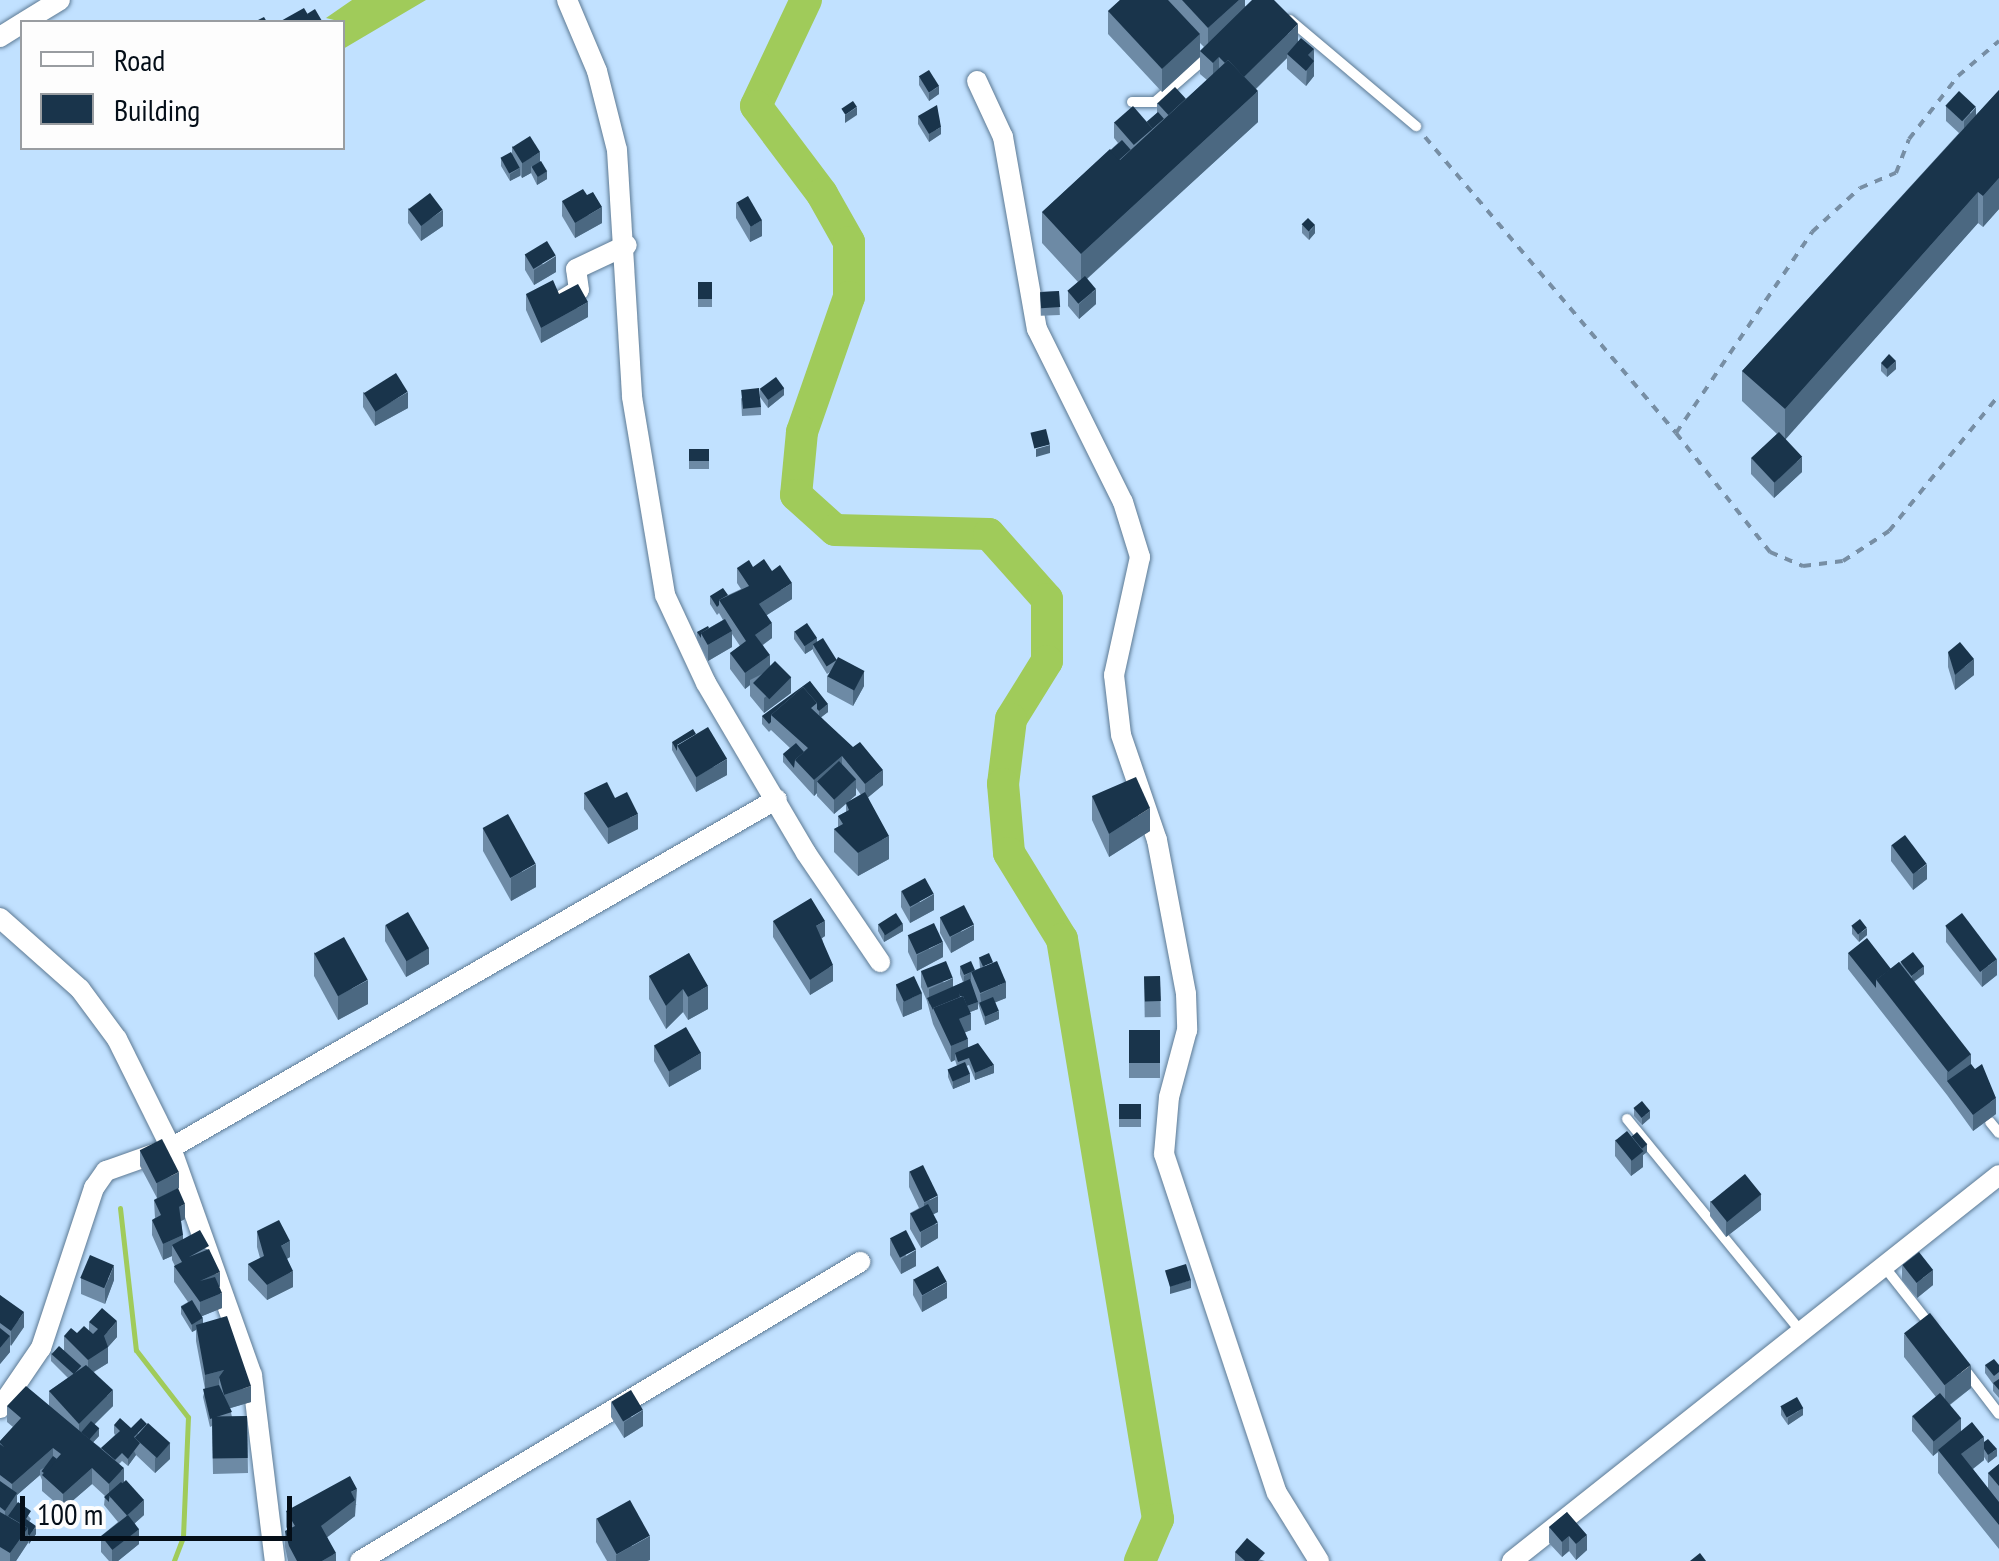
<!DOCTYPE html>
<style>
body{margin:0}
#map{position:relative;width:1999px;height:1561px;overflow:hidden;background:#c1e1ff;font-family:"PT Sans Narrow",sans-serif}
div>[style]{position:absolute}
[style*='--x']{left:calc(var(--x)*1px);top:calc(var(--y)*1px);width:calc(var(--w)*1px);rotate:calc(var(--a)*1deg)}
.water>*{inset:0;background:#a0cb5a}
.stream>*{height:5px;margin:-2.5px;padding:0 2.5px;transform-origin:2.5px;border-radius:2.5px;background:#a0cb5a}
.river>*{height:32px;margin:-16px;padding:0 16px;transform-origin:16px;border-radius:16px;background:#a0cb5a}
.path>*{height:4px;margin-top:-2px;transform-origin:0;background:repeating-linear-gradient(90deg,#778ea4 0 8px,transparent 0 16px)}
.roads{filter:drop-shadow(0 0 2px #5d7a94) drop-shadow(0 0 2px #5d7a94)}
.lane>*{height:10px;margin:-5px;padding:0 5px;transform-origin:5px;border-radius:5px;background:#fff}
.street>*{height:20px;margin:-10px;padding:0 10px;transform-origin:10px;border-radius:10px;background:#fff}
.wall>*{inset:0;background:#6d8aa5;transform-origin:0 0}
.shaded-wall>*{inset:0;background:#4b6881}
.building>*{inset:0;background:#19344b;transform-origin:0 0}
span{translate:-50% -50%;white-space:nowrap;text-align:center;line-height:1.15;-webkit-text-stroke:10px #fdfdfd;paint-order:stroke}
.legend{position:absolute;left:20px;top:20px;width:325px;height:130px;box-sizing:border-box;background:#fdfdfd;border:2px solid #999da1;margin:0;padding:12px 18px;list-style:none;font-size:30px;color:#040e18}
.legend li{display:flex;align-items:center;gap:20px;height:50px}
.legend b{width:50px;border:2px solid #999da1}
.scale{position:absolute;left:20px;top:1496px;width:272px;height:45px;box-sizing:border-box;border:5px solid #040e18;border-top:0;padding-left:12px;font-size:30px;line-height:35px;white-space:nowrap;color:#040e18;-webkit-text-stroke:8px #fdfdfd;paint-order:stroke}
</style>
<div id="map">
<div class="water">
<i style="clip-path:polygon(352px 0,426px 0,343px 49px,342px 22px,326px 18px)"></i>
</div>
<div class="stream">
<i style="--x:120;--y:1208;--w:143;--a:83.6"></i>
<i style="--x:136;--y:1350;--w:85;--a:52.2"></i>
<i style="--x:188;--y:1417;--w:120;--a:92.4"></i>
<i style="--x:183;--y:1537;--w:26;--a:111"></i>
</div>
<div class="river">
<i style="--x:806;--y:0;--w:117;--a:115.3"></i>
<i style="--x:756;--y:106;--w:110;--a:53.1"></i>
<i style="--x:822;--y:194;--w:55;--a:60.6"></i>
<i style="--x:849;--y:242;--w:55;--a:90"></i>
<i style="--x:849;--y:297;--w:143;--a:109.2"></i>
<i style="--x:802;--y:432;--w:63;--a:95.4"></i>
<i style="--x:796;--y:495;--w:52;--a:41.9"></i>
<i style="--x:835;--y:530;--w:154;--a:1.5"></i>
<i style="--x:989;--y:534;--w:87;--a:48.3"></i>
<i style="--x:1047;--y:599;--w:62;--a:90"></i>
<i style="--x:1047;--y:661;--w:68;--a:121.8"></i>
<i style="--x:1011;--y:719;--w:65;--a:97"></i>
<i style="--x:1003;--y:784;--w:69;--a:85"></i>
<i style="--x:1009;--y:853;--w:101;--a:58.4"></i>
<i style="--x:1062;--y:939;--w:588;--a:80.6"></i>
<i style="--x:1158;--y:1519;--w:46;--a:113.2"></i>
</div>
<div class="path">
<i style="--x:1425;--y:137;--w:388;--a:49.7"></i>
<i style="--x:1676;--y:433;--w:243;--a:-55.9"></i>
<i style="--x:1812;--y:232;--w:65;--a:-42.5"></i>
<i style="--x:1860;--y:188;--w:39;--a:-23"></i>
<i style="--x:1896;--y:173;--w:36;--a:-69"></i>
<i style="--x:1909;--y:139;--w:80;--a:-52.1"></i>
<i style="--x:1958;--y:76;--w:54;--a:-40.5"></i>
<i style="--x:1676;--y:433;--w:152;--a:51.7"></i>
<i style="--x:1770;--y:552;--w:36;--a:23"></i>
<i style="--x:1803;--y:566;--w:40;--a:-7.1"></i>
<i style="--x:1843;--y:561;--w:55;--a:-33.1"></i>
<i style="--x:1889;--y:531;--w:175;--a:-51"></i>
</div>
<div class="roads">
<div class="lane">
<i style="--x:1290;--y:20;--w:165;--a:40.1"></i>
<i style="--x:1132;--y:102;--w:23;--a:0"></i>
<i style="--x:1155;--y:102;--w:70;--a:-41"></i>
<i style="--x:1627;--y:1119;--w:271;--a:50.7"></i>
<i style="--x:1990;--y:1122;--w:14;--a:51"></i>
<i style="--x:1883;--y:1265;--w:78;--a:51.8"></i>
<i style="--x:1966;--y:1371;--w:54;--a:52.5"></i>
</div>
<div class="street">
<i style="--x:567;--y:0;--w:77;--a:67.1"></i>
<i style="--x:597;--y:71;--w:81;--a:75.8"></i>
<i style="--x:617;--y:150;--w:247;--a:86.5"></i>
<i style="--x:632;--y:397;--w:201;--a:80.5"></i>
<i style="--x:665;--y:595;--w:97;--a:65"></i>
<i style="--x:706;--y:683;--w:197;--a:59.5"></i>
<i style="--x:806;--y:853;--w:132;--a:55.8"></i>
<i style="--x:24;--y:22;--w:42;--a:-31.4"></i>
<i style="--x:0;--y:37;--w:26;--a:-32"></i>
<i style="--x:977;--y:81;--w:62;--a:65.1"></i>
<i style="--x:1003;--y:137;--w:195;--a:80"></i>
<i style="--x:1037;--y:329;--w:193;--a:63.6"></i>
<i style="--x:1123;--y:502;--w:58;--a:72.8"></i>
<i style="--x:1140;--y:557;--w:121;--a:102.4"></i>
<i style="--x:1114;--y:675;--w:60;--a:83.3"></i>
<i style="--x:1121;--y:735;--w:111;--a:71.1"></i>
<i style="--x:1157;--y:840;--w:157;--a:79.3"></i>
<i style="--x:1186;--y:994;--w:36;--a:88"></i>
<i style="--x:1187;--y:1030;--w:69;--a:105"></i>
<i style="--x:1169;--y:1097;--w:57;--a:95"></i>
<i style="--x:1164;--y:1154;--w:357;--a:71.6"></i>
<i style="--x:1277;--y:1493;--w:80;--a:58.3"></i>
<i style="--x:559;--y:302;--w:23;--a:-31"></i>
<i style="--x:579;--y:290;--w:21;--a:-98"></i>
<i style="--x:576;--y:269;--w:56;--a:-25.2"></i>
<i style="--x:0;--y:918;--w:107;--a:41.6"></i>
<i style="--x:80;--y:989;--w:62;--a:53.5"></i>
<i style="--x:117;--y:1039;--w:122;--a:63.6"></i>
<i style="--x:171;--y:1148;--w:241;--a:70.4"></i>
<i style="--x:252;--y:1375;--w:187;--a:83"></i>
<i style="--x:0;--y:1408;--w:73;--a:-55.7"></i>
<i style="--x:41;--y:1348;--w:169;--a:-71.7"></i>
<i style="--x:94;--y:1188;--w:21;--a:-55"></i>
<i style="--x:106;--y:1171;--w:69;--a:-19.5"></i>
<i style="--x:171;--y:1148;--w:699;--a:-29.94"></i>
<i style="--x:360;--y:1561;--w:583;--a:-30.88"></i>
<i style="--x:1512;--y:1561;--w:621;--a:-38.4"></i>
</div>
</div>
<div class="wall">
<i style="clip-path:polygon(1120px 0,1245px 0,1245px 6px,1298px 41px,1314px 49px,1314px 76px,1306px 86px,1287px 69px,1287px 58px,1256px 89px,1258px 122px,1087px 279px,1096px 304px,1079px 319px,1068px 306px,1068px 291px,1078px 282px,1042px 243px,1042px 212px,1118px 143px,1114px 138px,1114px 122px,1147px 122px,1157px 113px,1157px 103px,1186px 99px,1207px 80px,1200px 74px,1200px 51px,1204px 47px,1200px 43px,1200px 57px,1162px 92px,1108px 34px,1108px 11px)"></i>
<i style="clip-path:polygon(919px 77px,939px 94px,929px 101px,919px 85px)"></i>
<i style="clip-path:polygon(1999px 90px,1999px 209px,1983px 227px,1978px 223px,1785px 439px,1802px 472px,1774px 498px,1751px 474px,1751px 458px,1777px 434px,1742px 401px,1742px 371px,1959px 133px,1946px 121px,1946px 106px,1976px 115px)"></i>
<i style="clip-path:polygon(918px 116px,941px 134px,929px 142px,918px 124px)"></i>
<i style="clip-path:polygon(512px 146px,540px 161px,547px 179px,537px 185px,531px 173px,522px 178px,520px 175px,510px 181px,501px 166px,501px 158px,512px 155px)"></i>
<i style="clip-path:polygon(562px 201px,602px 223px,575px 238px,562px 216px)"></i>
<i style="clip-path:polygon(736px 202px,762px 236px,750px 242px,736px 218px)"></i>
<i style="clip-path:polygon(408px 208px,443px 226px,421px 241px,408px 223px)"></i>
<i style="clip-path:polygon(1302px 225px,1315px 233px,1309px 240px,1302px 233px)"></i>
<i style="clip-path:polygon(525px 254px,556px 272px,534px 285px,525px 270px)"></i>
<i style="left:698px;top:282px;width:14px;height:25px"></i>
<i style="left:1059px;top:291px;width:24px;height:19px;rotate:88deg"></i>
<i style="clip-path:polygon(526px 294px,559px 294px,588px 317px,541px 343px,526px 310px)"></i>
<i style="clip-path:polygon(1881px 363px,1896px 369px,1887px 377px,1881px 371px)"></i>
<i style="clip-path:polygon(760px 389px,784px 395px,768px 408px,760px 397px)"></i>
<i style="clip-path:polygon(363px 392px,408px 408px,375px 426px,363px 407px)"></i>
<i style="clip-path:polygon(741px 398px,761px 407px,761px 415px,742px 416px)"></i>
<i style="left:709px;top:449px;width:20px;height:20px;rotate:90deg"></i>
<i style="clip-path:polygon(753px 567px,792px 599px,767px 615px,772px 638px,763px 645px,770px 665px,791px 693px,764px 713px,750px 696px,750px 685px,745px 689px,730px 669px,730px 653px,740px 646px,732px 634px,732px 647px,708px 661px,697px 639px,697px 632px,709px 628px,723px 620px,719px 613px,717px 615px,710px 604px,710px 596px,728px 595px,741px 589px,737px 583px,737px 568px)"></i>
<i style="clip-path:polygon(794px 631px,817px 641px,864px 686px,853px 706px,827px 692px,827px 676px,830px 672px,827px 674px,813px 651px,813px 649px,805px 654px,794px 639px)"></i>
<i style="clip-path:polygon(1948px 652px,1974px 675px,1955px 690px,1948px 667px)"></i>
<i style="clip-path:polygon(evenodd,810px 681px,828px 712px,821px 717px,883px 785px,868px 797px,889px 859px,858px 876px,834px 852px,834px 829px,838px 827px,838px 816px,846px 812px,846px 804px,834px 814px,817px 796px,817px 793px,814px 796px,783px 762px,783px 754px,790px 748px,771px 730px,769px 732px,762px 724px,762px 716px,810px 681px,856px 788px,861px 795px,849px 801px,856px 795px,856px 788px)"></i>
<i style="clip-path:polygon(672px 742px,727px 775px,696px 792px,672px 750px)"></i>
<i style="clip-path:polygon(584px 793px,615px 798px,638px 829px,608px 844px,584px 809px)"></i>
<i style="clip-path:polygon(1092px 796px,1150px 831px,1109px 857px,1092px 820px)"></i>
<i style="clip-path:polygon(483px 828px,536px 887px,511px 901px,483px 851px)"></i>
<i style="clip-path:polygon(1891px 845px,1927px 879px,1913px 890px,1891px 861px)"></i>
<i style="clip-path:polygon(901px 891px,934px 910px,910px 923px,901px 907px)"></i>
<i style="clip-path:polygon(940px 917px,974px 940px,951px 953px,940px 933px)"></i>
<i style="clip-path:polygon(773px 921px,825px 936px,822px 938px,833px 981px,810px 995px,773px 937px)"></i>
<i style="clip-path:polygon(878px 924px,903px 931px,884px 942px,878px 931px)"></i>
<i style="clip-path:polygon(385px 925px,429px 964px,406px 977px,385px 941px)"></i>
<i style="clip-path:polygon(1852px 926px,1867px 935px,1859px 942px,1852px 934px)"></i>
<i style="clip-path:polygon(1946px 926px,1997px 975px,1982px 987px,1946px 942px)"></i>
<i style="clip-path:polygon(908px 936px,943px 957px,917px 971px,908px 952px)"></i>
<i style="clip-path:polygon(314px 952px,368px 1004px,338px 1020px,314px 976px)"></i>
<i style="clip-path:polygon(689px 953px,708px 1009px,688px 1020px,683px 1012px,666px 1029px,649px 999px,649px 976px)"></i>
<i style="clip-path:polygon(1848px 953px,1891px 969px,1899px 962px,1924px 974px,1914px 982px,1971px 1064px,1996px 1114px,1973px 1131px,1947px 1095px,1848px 969px)"></i>
<i style="clip-path:polygon(979px 957px,1006px 998px,995px 1002px,999px 1019px,985px 1025px,978px 1003px,978px 1009px,970px 1012px,971px 1030px,965px 1032px,968px 1047px,994px 1073px,975px 1080px,969px 1065px,966px 1066px,970px 1082px,953px 1089px,948px 1077px,948px 1070px,957px 1066px,955px 1060px,951px 1062px,933px 1024px,927px 1001px,921px 987px,921px 971px,953px 987px,963px 982px,960px 974px,960px 966px,975px 970px,980px 968px)"></i>
<i style="left:1160px;top:976px;width:41px;height:16px;rotate:89deg"></i>
<i style="clip-path:polygon(896px 984px,922px 1009px,903px 1017px,896px 1000px)"></i>
<i style="left:1129px;top:1030px;width:31px;height:48px"></i>
<i style="clip-path:polygon(654px 1046px,701px 1069px,669px 1087px,654px 1061px)"></i>
<i style="left:1119px;top:1104px;width:22px;height:23px"></i>
<i style="clip-path:polygon(1634px 1108px,1650px 1118px,1642px 1125px,1634px 1116px)"></i>
<i style="clip-path:polygon(1631px 1136px,1647px 1152px,1643px 1155px,1643px 1167px,1631px 1176px,1615px 1156px,1615px 1140px)"></i>
<i style="clip-path:polygon(140px 1150px,179px 1188px,169px 1193px,185px 1219px,181px 1221px,183px 1239px,209px 1250px,219px 1288px,222px 1308px,202px 1316px,203px 1323px,251px 1402px,230px 1408px,232px 1417px,247px 1416px,248px 1473px,213px 1474px,212px 1426px,210px 1427px,203px 1397px,205px 1389px,196px 1341px,196px 1330px,192px 1332px,181px 1314px,181px 1306px,188px 1302px,174px 1282px,174px 1266px,175px 1266px,172px 1260px,172px 1256px,163px 1260px,152px 1235px,152px 1220px,155px 1218px,154px 1200px,157px 1198px,140px 1166px)"></i>
<i style="clip-path:polygon(909px 1171px,938px 1212px,933px 1214px,938px 1238px,921px 1248px,910px 1229px,910px 1213px,919px 1208px,909px 1187px)"></i>
<i style="clip-path:polygon(1710px 1201px,1761px 1210px,1726px 1237px,1710px 1216px)"></i>
<i style="clip-path:polygon(257px 1231px,290px 1257px,287px 1259px,293px 1287px,267px 1300px,248px 1280px,248px 1264px,260px 1258px,257px 1247px)"></i>
<i style="clip-path:polygon(890px 1239px,916px 1266px,901px 1274px,890px 1255px)"></i>
<i style="clip-path:polygon(1902px 1265px,1933px 1285px,1917px 1298px,1902px 1280px)"></i>
<i style="clip-path:polygon(81px 1278px,114px 1280px,105px 1304px,81px 1294px)"></i>
<i style="clip-path:polygon(913px 1279px,947px 1298px,922px 1312px,913px 1295px)"></i>
<i style="clip-path:polygon(0 1295px,24px 1327px,10px 1346px,10px 1352px,0 1364px,0 1377px)"></i>
<i style="clip-path:polygon(89px 1322px,117px 1337px,108px 1347px,108px 1363px,94px 1372px,113px 1406px,94px 1424px,99px 1436px,93px 1442px,101px 1448px,115px 1435px,114px 1433px,114px 1425px,131px 1428px,170px 1459px,155px 1473px,136px 1455px,128px 1466px,122px 1461px,119px 1464px,124px 1482px,144px 1515px,135px 1523px,139px 1544px,118px 1561px,109px 1561px,101px 1552px,101px 1536px,118px 1522px,104px 1505px,105px 1496px,92px 1484px,63px 1509px,42px 1491px,42px 1480px,40px 1475px,17px 1495px,17px 1503px,31px 1519px,29px 1522px,36px 1534px,29px 1544px,28px 1542px,16px 1561px,0 1561px,0 1441px,13px 1427px,7px 1422px,7px 1406px,49px 1405px,49px 1391px,68px 1378px,51px 1361px,51px 1353px,64px 1350px,64px 1336px,89px 1331px)"></i>
<i style="clip-path:polygon(1904px 1334px,1971px 1388px,1950px 1405px,1961px 1431px,1984px 1442px,1997px 1456px,1988px 1463px,1984px 1457px,1984px 1460px,1973px 1469px,1988px 1488px,1988px 1473px,1999px 1464px,1999px 1549px,1938px 1473px,1938px 1452px,1933px 1456px,1912px 1431px,1912px 1416px,1936px 1397px,1904px 1357px)"></i>
<i style="clip-path:polygon(1985px 1365px,1999px 1365px,1999px 1398px,1993px 1391px,1993px 1384px,1985px 1373px)"></i>
<i style="clip-path:polygon(611px 1402px,643px 1426px,624px 1438px,611px 1417px)"></i>
<i style="clip-path:polygon(1781px 1407px,1803px 1415px,1788px 1425px,1781px 1415px)"></i>
<i style="clip-path:polygon(357px 1504px,355px 1505px,355px 1516px,327px 1537px,336px 1561px,288px 1561px,285px 1547px,285px 1531px,288px 1530px,286px 1527px,286px 1511px)"></i>
<i style="clip-path:polygon(1567px 1512px,1587px 1550px,1576px 1560px,1569px 1551px,1562px 1557px,1549px 1543px,1549px 1527px)"></i>
<i style="clip-path:polygon(596px 1518px,650px 1560px,647px 1561px,607px 1561px,596px 1542px)"></i>
<i style="clip-path:polygon(1235px 1552px,1265px 1561px,1235px 1561px)"></i>
</div>
<div class="shaded-wall">
<i style="clip-path:polygon(1239px 0,1245px 0,1245px 18px,1208px 52px,1208px 28px)"></i>
<i style="clip-path:polygon(1298px 24px,1298px 47px,1287px 54px,1287px 58px,1241px 103px,1241px 80px)"></i>
<i style="clip-path:polygon(1200px 34px,1200px 57px,1162px 92px,1162px 69px)"></i>
<i style="clip-path:polygon(1314px 49px,1314px 76px,1306px 86px,1308px 55px)"></i>
<i style="clip-path:polygon(1219px 57px,1219px 80px,1213px 86px,1213px 63px)"></i>
<i style="clip-path:polygon(939px 86px,939px 94px,929px 101px,929px 93px)"></i>
<i style="clip-path:polygon(1258px 91px,1258px 122px,1081px 284px,1081px 254px)"></i>
<i style="clip-path:polygon(857px 107px,857px 115px,845px 123px,845px 115px)"></i>
<i style="clip-path:polygon(1976px 107px,1976px 123px,1964px 137px,1964px 121px)"></i>
<i style="clip-path:polygon(941px 127px,941px 134px,929px 142px,929px 134px)"></i>
<i style="clip-path:polygon(540px 152px,540px 168px,531px 166px,531px 173px,522px 178px,522px 163px)"></i>
<i style="clip-path:polygon(520px 168px,520px 176px,510px 181px,510px 174px)"></i>
<i style="clip-path:polygon(547px 171px,547px 179px,537px 185px,537px 177px)"></i>
<i style="clip-path:polygon(1999px 178px,1999px 209px,1983px 227px,1983px 196px)"></i>
<i style="clip-path:polygon(1978px 192px,1978px 223px,1785px 440px,1785px 409px)"></i>
<i style="clip-path:polygon(602px 207px,602px 223px,575px 238px,575px 223px)"></i>
<i style="clip-path:polygon(443px 210px,443px 226px,421px 241px,421px 225px)"></i>
<i style="clip-path:polygon(762px 220px,762px 236px,750px 242px,750px 227px)"></i>
<i style="clip-path:polygon(1315px 225px,1315px 233px,1309px 240px,1309px 232px)"></i>
<i style="clip-path:polygon(556px 256px,556px 272px,534px 285px,534px 270px)"></i>
<i style="clip-path:polygon(1096px 289px,1096px 304px,1079px 319px,1079px 304px)"></i>
<i style="clip-path:polygon(588px 302px,588px 317px,541px 343px,541px 328px)"></i>
<i style="clip-path:polygon(1896px 361px,1896px 369px,1887px 377px,1887px 369px)"></i>
<i style="clip-path:polygon(784px 388px,784px 395px,768px 408px,768px 400px)"></i>
<i style="clip-path:polygon(408px 392px,408px 408px,375px 426px,375px 411px)"></i>
<i style="clip-path:polygon(1050px 445px,1050px 453px,1036px 457px,1036px 449px)"></i>
<i style="clip-path:polygon(1802px 457px,1802px 472px,1774px 498px,1774px 483px)"></i>
<i style="clip-path:polygon(792px 583px,792px 599px,759px 620px,759px 604px)"></i>
<i style="clip-path:polygon(772px 623px,772px 638px,755px 650px,755px 635px)"></i>
<i style="clip-path:polygon(732px 631px,732px 647px,708px 661px,708px 645px)"></i>
<i style="clip-path:polygon(817px 638px,817px 646px,813px 644px,813px 649px,805px 654px,805px 646px)"></i>
<i style="clip-path:polygon(770px 655px,770px 670px,750px 680px,750px 685px,745px 689px,745px 673px)"></i>
<i style="clip-path:polygon(1974px 659px,1974px 675px,1955px 690px,1955px 675px)"></i>
<i style="clip-path:polygon(864px 671px,864px 686px,853px 706px,853px 690px)"></i>
<i style="clip-path:polygon(791px 677px,791px 693px,764px 713px,764px 698px)"></i>
<i style="clip-path:polygon(828px 704px,828px 712px,819px 719px,819px 711px)"></i>
<i style="clip-path:polygon(842px 756px,842px 772px,817px 781px,817px 793px,814px 796px,814px 780px)"></i>
<i style="clip-path:polygon(727px 759px,727px 775px,696px 792px,696px 777px)"></i>
<i style="clip-path:polygon(883px 770px,883px 785px,865px 800px,865px 784px)"></i>
<i style="clip-path:polygon(856px 779px,856px 795px,834px 814px,834px 799px)"></i>
<i style="clip-path:polygon(1150px 808px,1150px 831px,1109px 857px,1109px 834px)"></i>
<i style="clip-path:polygon(638px 814px,638px 829px,608px 844px,608px 828px)"></i>
<i style="clip-path:polygon(889px 836px,889px 859px,858px 876px,858px 853px)"></i>
<i style="clip-path:polygon(536px 864px,536px 887px,511px 901px,511px 878px)"></i>
<i style="clip-path:polygon(1927px 864px,1927px 879px,1913px 890px,1913px 874px)"></i>
<i style="clip-path:polygon(934px 894px,934px 910px,910px 923px,910px 908px)"></i>
<i style="clip-path:polygon(825px 921px,825px 936px,816px 942px,816px 926px)"></i>
<i style="clip-path:polygon(903px 924px,903px 931px,884px 942px,884px 934px)"></i>
<i style="clip-path:polygon(974px 925px,974px 940px,951px 953px,951px 937px)"></i>
<i style="clip-path:polygon(1867px 928px,1867px 935px,1859px 942px,1859px 934px)"></i>
<i style="clip-path:polygon(943px 942px,943px 957px,917px 971px,917px 955px)"></i>
<i style="clip-path:polygon(429px 948px,429px 964px,406px 977px,406px 961px)"></i>
<i style="clip-path:polygon(1997px 959px,1997px 975px,1982px 987px,1982px 971px)"></i>
<i style="clip-path:polygon(833px 965px,833px 981px,810px 995px,810px 980px)"></i>
<i style="clip-path:polygon(1924px 966px,1924px 974px,1912px 983px,1912px 976px)"></i>
<i style="clip-path:polygon(971px 972px,971px 980px,964px 983px,964px 976px)"></i>
<i style="clip-path:polygon(953px 978px,953px 994px,929px 1004px,929px 989px)"></i>
<i style="clip-path:polygon(368px 980px,368px 1004px,338px 1020px,338px 996px)"></i>
<i style="clip-path:polygon(1006px 982px,1006px 998px,982px 1008px,980px 994px)"></i>
<i style="clip-path:polygon(708px 986px,708px 1009px,688px 1020px,688px 997px)"></i>
<i style="clip-path:polygon(683px 989px,683px 1012px,666px 1029px,666px 1006px)"></i>
<i style="clip-path:polygon(922px 993px,922px 1009px,903px 1017px,903px 1002px)"></i>
<i style="clip-path:polygon(978px 1002px,978px 1009px,965px 1014px,965px 1007px)"></i>
<i style="clip-path:polygon(999px 1011px,999px 1019px,985px 1025px,985px 1017px)"></i>
<i style="clip-path:polygon(971px 1014px,971px 1030px,959px 1035px,959px 1019px)"></i>
<i style="clip-path:polygon(968px 1039px,968px 1055px,955px 1053px,955px 1060px,951px 1062px,951px 1046px)"></i>
<i style="clip-path:polygon(701px 1053px,701px 1069px,669px 1087px,669px 1071px)"></i>
<i style="clip-path:polygon(1971px 1054px,1971px 1077px,1947px 1081px,1947px 1072px)"></i>
<i style="clip-path:polygon(994px 1065px,994px 1073px,975px 1080px,975px 1073px)"></i>
<i style="clip-path:polygon(970px 1074px,970px 1082px,953px 1089px,953px 1081px)"></i>
<i style="clip-path:polygon(1996px 1098px,1996px 1114px,1973px 1131px,1973px 1115px)"></i>
<i style="clip-path:polygon(1650px 1111px,1650px 1118px,1642px 1125px,1642px 1118px)"></i>
<i style="clip-path:polygon(1647px 1144px,1647px 1152px,1643px 1155px,1643px 1167px,1631px 1176px,1631px 1160px,1638px 1151px)"></i>
<i style="clip-path:polygon(179px 1172px,179px 1188px,157px 1199px,157px 1183px)"></i>
<i style="clip-path:polygon(1761px 1194px,1761px 1210px,1726px 1237px,1726px 1221px)"></i>
<i style="clip-path:polygon(938px 1196px,938px 1212px,924px 1219px,924px 1203px)"></i>
<i style="clip-path:polygon(185px 1204px,185px 1219px,179px 1222px,179px 1207px)"></i>
<i style="clip-path:polygon(938px 1223px,938px 1238px,921px 1248px,921px 1232px)"></i>
<i style="clip-path:polygon(183px 1235px,183px 1251px,172px 1245px,172px 1256px,163px 1260px,163px 1244px)"></i>
<i style="clip-path:polygon(290px 1241px,290px 1257px,281px 1262px,281px 1246px)"></i>
<i style="clip-path:polygon(916px 1250px,916px 1266px,901px 1274px,901px 1259px)"></i>
<i style="clip-path:polygon(114px 1265px,114px 1280px,105px 1304px,105px 1288px)"></i>
<i style="clip-path:polygon(1933px 1270px,1933px 1285px,1917px 1298px,1917px 1283px)"></i>
<i style="clip-path:polygon(293px 1271px,293px 1287px,267px 1300px,267px 1285px)"></i>
<i style="clip-path:polygon(220px 1272px,220px 1287px,200px 1281px)"></i>
<i style="clip-path:polygon(1191px 1280px,1191px 1288px,1170px 1294px,1170px 1286px)"></i>
<i style="clip-path:polygon(947px 1282px,947px 1298px,922px 1312px,922px 1296px)"></i>
<i style="clip-path:polygon(222px 1293px,222px 1308px,200px 1317px,200px 1302px)"></i>
<i style="clip-path:polygon(24px 1312px,24px 1327px,11px 1346px,11px 1331px)"></i>
<i style="clip-path:polygon(203px 1318px,203px 1326px,192px 1332px,192px 1324px)"></i>
<i style="clip-path:polygon(117px 1321px,117px 1337px,108px 1347px,108px 1363px,88px 1375px,88px 1360px,104px 1336px)"></i>
<i style="clip-path:polygon(10px 1336px,10px 1352px,0 1364px,0 1377px,0 1348px)"></i>
<i style="clip-path:polygon(1971px 1365px,1971px 1388px,1945px 1408px,1945px 1385px)"></i>
<i style="clip-path:polygon(224px 1370px,219px 1377px,219px 1387px,205px 1391px,205px 1375px)"></i>
<i style="clip-path:polygon(251px 1386px,251px 1402px,224px 1410px,224px 1395px)"></i>
<i style="clip-path:polygon(113px 1390px,113px 1406px,79px 1440px,79px 1424px)"></i>
<i style="clip-path:polygon(1803px 1408px,1803px 1415px,1788px 1425px,1788px 1418px)"></i>
<i style="clip-path:polygon(643px 1410px,643px 1426px,624px 1438px,624px 1422px)"></i>
<i style="clip-path:polygon(1961px 1418px,1961px 1433px,1933px 1456px,1933px 1440px)"></i>
<i style="clip-path:polygon(99px 1428px,99px 1436px,88px 1448px,88px 1440px)"></i>
<i style="clip-path:polygon(1984px 1437px,1984px 1460px,1961px 1478px,1961px 1454px)"></i>
<i style="clip-path:polygon(170px 1443px,170px 1459px,155px 1473px,155px 1458px)"></i>
<i style="clip-path:polygon(53px 1448px,53px 1463px,40px 1470px,40px 1475px,17px 1495px,17px 1508px,5px 1526px,5px 1511px,12px 1500px,12px 1484px)"></i>
<i style="clip-path:polygon(1997px 1449px,1997px 1456px,1988px 1463px,1988px 1455px)"></i>
<i style="clip-path:polygon(134px 1451px,136px 1455px,128px 1466px,128px 1459px)"></i>
<i style="clip-path:polygon(92px 1468px,92px 1484px,63px 1509px,63px 1494px)"></i>
<i style="clip-path:polygon(124px 1468px,124px 1483px,109px 1499px,109px 1484px)"></i>
<i style="clip-path:polygon(357px 1489px,355px 1516px,321px 1542px,321px 1526px,351px 1492px)"></i>
<i style="clip-path:polygon(144px 1500px,144px 1515px,126px 1531px,126px 1516px)"></i>
<i style="clip-path:polygon(36px 1526px,36px 1534px,29px 1544px,29px 1536px)"></i>
<i style="clip-path:polygon(28px 1528px,28px 1543px,16px 1561px,10px 1561px,10px 1553px)"></i>
<i style="clip-path:polygon(139px 1529px,139px 1544px,118px 1561px,112px 1561px,112px 1550px)"></i>
<i style="clip-path:polygon(1587px 1535px,1587px 1550px,1576px 1560px,1576px 1544px)"></i>
<i style="clip-path:polygon(650px 1536px,650px 1560px,647px 1561px,616px 1561px,616px 1555px)"></i>
<i style="clip-path:polygon(1569px 1536px,1569px 1551px,1562px 1557px,1562px 1542px)"></i>
<i style="clip-path:polygon(336px 1553px,336px 1561px,322px 1561px)"></i>
</div>
<div class="building">
<i style="clip-path:polygon(1120px 0,1168px 0,1200px 34px,1162px 69px,1108px 11px)"></i>
<i style="clip-path:polygon(1182px 0,1239px 0,1208px 28px)"></i>
<i style="clip-path:polygon(1252px 0,1274px 0,1298px 24px,1244px 77px,1228px 60px,1225px 63px,1219px 57px,1213px 63px,1200px 51px)"></i>
<i style="clip-path:polygon(304px 8px,311px 20px,306px 22px,279px 22px)"></i>
<i style="clip-path:polygon(315px 9px,322px 21px,320px 22px,311px 22px,307px 14px)"></i>
<i style="clip-path:polygon(264px 17px,267px 22px,254px 22px)"></i>
<i style="clip-path:polygon(1301px 38px,1314px 49px,1308px 55px,1314px 61px,1306px 71px,1287px 54px)"></i>
<i style="clip-path:polygon(1228px 60px,1258px 91px,1081px 254px,1042px 212px,1110px 149px,1120px 160px)"></i>
<i style="left:929px;top:70px;width:19px;height:12px;rotate:58deg"></i>
<i style="left:1175px;top:87px;width:16px;height:24px;rotate:47deg"></i>
<i style="clip-path:polygon(1999px 90px,1999px 178px,1983px 196px,1978px 192px,1785px 409px,1742px 371px)"></i>
<i style="left:1959px;top:91px;width:23px;height:20px;rotate:43deg"></i>
<i style="left:853px;top:101px;width:7px;height:14px;rotate:56deg"></i>
<i style="clip-path:polygon(937px 105px,941px 127px,929px 134px,918px 116px)"></i>
<i style="left:1133px;top:106px;width:30px;height:25px;rotate:49deg"></i>
<i style="left:1158px;top:112px;width:9px;height:15px;rotate:49deg"></i>
<i style="left:530px;top:136px;width:19px;height:21px;rotate:58deg"></i>
<i style="left:1122px;top:140px;width:13px;height:16px;rotate:48deg"></i>
<i style="left:511px;top:152px;width:18px;height:12px;rotate:61deg"></i>
<i style="left:541px;top:161px;width:12px;height:11px;rotate:59deg"></i>
<i style="clip-path:polygon(583px 189px,587px 195px,593px 192px,602px 207px,575px 223px,562px 201px)"></i>
<i style="left:430px;top:193px;width:21px;height:27px;rotate:53deg"></i>
<i style="left:748px;top:196px;width:28px;height:13px;rotate:60deg"></i>
<i style="left:1308px;top:218px;width:10px;height:9px;rotate:45deg"></i>
<i style="left:547px;top:241px;width:17px;height:26px;rotate:59deg"></i>
<i style="left:1085px;top:276px;width:17px;height:23px;rotate:50deg"></i>
<i style="clip-path:polygon(553px 280px,559px 294px,578px 284px,588px 302px,541px 328px,526px 294px)"></i>
<i style="left:698px;top:282px;width:14px;height:17px"></i>
<i style="left:1059px;top:291px;width:16px;height:19px;rotate:86deg"></i>
<i style="clip-path:polygon(1889px 354px,1896px 361px,1887px 369px,1881px 363px)"></i>
<i style="left:396px;top:373px;width:22px;height:38px;rotate:58deg"></i>
<i style="left:776px;top:377px;width:14px;height:20px;rotate:54deg"></i>
<i style="left:759px;top:388px;width:19px;height:18px;rotate:84deg"></i>
<i style="left:1046px;top:429px;width:16px;height:16px;rotate:76deg"></i>
<i style="left:1779px;top:432px;width:34px;height:38px;rotate:47deg"></i>
<i style="left:709px;top:449px;width:12px;height:20px;rotate:90deg"></i>
<i style="clip-path:polygon(764px 559px,772px 571px,780px 565px,792px 583px,759px 604px,772px 623px,755px 635px,770px 655px,745px 673px,730px 653px,746px 641px,719px 600px,749px 586px,737px 568px,749px 560px,753px 567px)"></i>
<i style="clip-path:polygon(723px 588px,728px 595px,719px 600px,719px 605px,717px 607px,710px 596px)"></i>
<i style="left:725px;top:619px;width:14px;height:28px;rotate:60deg"></i>
<i style="left:807px;top:623px;width:18px;height:15px;rotate:56deg"></i>
<i style="clip-path:polygon(708px 626px,709px 628px,701px 633px,701px 638px,697px 632px)"></i>
<i style="left:823px;top:638px;width:26px;height:12px;rotate:58deg"></i>
<i style="clip-path:polygon(1960px 642px,1974px 659px,1955px 675px,1948px 652px)"></i>
<i style="left:838px;top:657px;width:30px;height:22px;rotate:28deg"></i>
<i style="left:775px;top:661px;width:23px;height:31px;rotate:45deg"></i>
<i style="clip-path:polygon(810px 681px,828px 704px,819px 711px,817px 709px,817px 703px,803px 687px,771px 715px,771px 722px,769px 724px,762px 716px)"></i>
<i style="clip-path:polygon(803px 687px,817px 703px,811px 708px,853px 747px,860px 742px,883px 770px,865px 784px,842px 756px,814px 780px,795px 760px,808px 748px,771px 715px)"></i>
<i style="left:708px;top:727px;width:37px;height:36px;rotate:59deg"></i>
<i style="clip-path:polygon(693px 729px,696px 734px,677px 745px,677px 751px,672px 742px)"></i>
<i style="clip-path:polygon(796px 743px,804px 752px,795px 760px,794px 768px,783px 754px)"></i>
<i style="left:839px;top:761px;width:25px;height:30px;rotate:47deg"></i>
<i style="clip-path:polygon(1136px 777px,1150px 808px,1109px 834px,1092px 796px)"></i>
<i style="clip-path:polygon(607px 782px,615px 798px,627px 792px,638px 814px,608px 828px,584px 793px)"></i>
<i style="clip-path:polygon(865px 792px,889px 836px,858px 853px,834px 829px,843px 824px,838px 816px,849px 810px,846px 803px)"></i>
<i style="left:508px;top:814px;width:57px;height:29px;rotate:61deg"></i>
<i style="left:1905px;top:835px;width:36px;height:17px;rotate:53deg"></i>
<i style="left:925px;top:878px;width:18px;height:27px;rotate:61deg"></i>
<i style="clip-path:polygon(811px 898px,825px 921px,816px 926px,833px 965px,810px 980px,773px 921px)"></i>
<i style="left:964px;top:905px;width:22px;height:27px;rotate:63deg"></i>
<i style="left:408px;top:912px;width:42px;height:26px;rotate:60deg"></i>
<i style="left:896px;top:913px;width:13px;height:21px;rotate:58deg"></i>
<i style="left:1962px;top:913px;width:58px;height:21px;rotate:53deg"></i>
<i style="left:1860px;top:919px;width:11px;height:11px;rotate:52deg"></i>
<i style="left:934px;top:923px;width:21px;height:29px;rotate:65deg"></i>
<i style="left:344px;top:937px;width:49px;height:34px;rotate:61deg"></i>
<i style="clip-path:polygon(1867px 938px,1891px 969px,1876px 980px,1876px 988px,1848px 953px)"></i>
<i style="left:1913px;top:952px;width:18px;height:16px;rotate:52deg"></i>
<i style="clip-path:polygon(689px 953px,708px 986px,688px 997px,683px 989px,666px 1006px,649px 976px)"></i>
<i style="left:989px;top:953px;width:10px;height:11px;rotate:66deg"></i>
<i style="left:946px;top:961px;width:18px;height:27px;rotate:68deg"></i>
<i style="left:971px;top:961px;width:10px;height:12px;rotate:66deg"></i>
<i style="left:997px;top:961px;width:23px;height:28px;rotate:67deg"></i>
<i style="left:1899px;top:962px;width:117px;height:29px;rotate:52deg"></i>
<i style="left:914px;top:976px;width:19px;height:20px;rotate:65deg"></i>
<i style="left:1160px;top:976px;width:25px;height:16px;rotate:88deg"></i>
<i style="clip-path:polygon(970px 979px,978px 1002px,967px 1006px,963px 996px,960px 996px,959px 993px,960px 997px,933px 1008px,933px 1010px,927px 998px)"></i>
<i style="clip-path:polygon(963px 996px,971px 1014px,959px 1019px,968px 1039px,951px 1046px,933px 1008px)"></i>
<i style="left:993px;top:997px;width:15px;height:15px;rotate:67deg"></i>
<i style="left:686px;top:1027px;width:30px;height:37px;rotate:60deg"></i>
<i style="left:1129px;top:1030px;width:31px;height:33px"></i>
<i style="clip-path:polygon(978px 1043px,994px 1065px,975px 1073px,969px 1058px,958px 1062px,955px 1053px)"></i>
<i style="left:965px;top:1062px;width:13px;height:19px;rotate:67deg"></i>
<i style="clip-path:polygon(1971px 1064px,1975px 1069px,1982px 1064px,1996px 1098px,1973px 1115px,1947px 1081px)"></i>
<i style="left:1642px;top:1101px;width:13px;height:11px;rotate:51deg"></i>
<i style="left:1119px;top:1104px;width:22px;height:15px"></i>
<i style="left:1627px;top:1131px;width:26px;height:15px;rotate:51deg"></i>
<i style="left:1637px;top:1132px;width:16px;height:7px;rotate:50deg"></i>
<i style="left:162px;top:1139px;width:37px;height:25px;rotate:63deg"></i>
<i style="left:923px;top:1165px;width:34px;height:15px;rotate:64deg"></i>
<i style="left:1745px;top:1174px;width:26px;height:44px;rotate:51deg"></i>
<i style="clip-path:polygon(178px 1188px,185px 1204px,179px 1207px,183px 1235px,163px 1244px,152px 1220px,161px 1215px,154px 1200px)"></i>
<i style="left:928px;top:1204px;width:21px;height:20px;rotate:62deg"></i>
<i style="clip-path:polygon(279px 1220px,290px 1241px,281px 1246px,293px 1271px,267px 1285px,248px 1264px,264px 1256px,257px 1231px)"></i>
<i style="clip-path:polygon(200px 1230px,209px 1246px,189px 1257px,209px 1249px,220px 1272px,200px 1281px,215px 1277px,222px 1293px,200px 1302px,174px 1266px,182px 1262px,172px 1245px)"></i>
<i style="left:906px;top:1230px;width:22px;height:18px;rotate:63deg"></i>
<i style="left:1919px;top:1252px;width:23px;height:21px;rotate:52deg"></i>
<i style="left:90px;top:1255px;width:26px;height:25px;rotate:23deg"></i>
<i style="left:1186px;top:1264px;width:17px;height:22px;rotate:73deg"></i>
<i style="left:938px;top:1266px;width:18px;height:28px;rotate:61deg"></i>
<i style="clip-path:polygon(0 1295px,24px 1312px,11px 1331px,0 1323px)"></i>
<i style="left:192px;top:1300px;width:21px;height:13px;rotate:59deg"></i>
<i style="clip-path:polygon(102px 1308px,117px 1321px,104px 1336px,108px 1347px,88px 1360px,64px 1336px,71px 1328px,77px 1333px,84px 1326px,93px 1334px,98px 1329px,89px 1322px)"></i>
<i style="left:1930px;top:1313px;width:66px;height:33px;rotate:52deg"></i>
<i style="clip-path:polygon(227px 1316px,251px 1386px,224px 1395px,219px 1377px,224px 1370px,205px 1375px,196px 1325px)"></i>
<i style="clip-path:polygon(0 1328px,10px 1336px,0 1348px)"></i>
<i style="left:59px;top:1346px;width:30px;height:11px;rotate:42deg"></i>
<i style="clip-path:polygon(1994px 1359px,1999px 1365px,1999px 1372px,1994px 1376px,1985px 1365px)"></i>
<i style="clip-path:polygon(86px 1365px,113px 1390px,79px 1424px,49px 1391px)"></i>
<i style="clip-path:polygon(1999px 1379px,1999px 1390px,1993px 1383px)"></i>
<i style="clip-path:polygon(219px 1385px,232px 1412px,210px 1419px,203px 1389px)"></i>
<i style="clip-path:polygon(26px 1386px,124px 1468px,109px 1484px,92px 1468px,63px 1494px,42px 1475px,61px 1454px,53px 1448px,12px 1484px,0 1475px,0 1444px,4px 1447px,0 1443px,0 1441px,21px 1418px,7px 1406px)"></i>
<i style="left:631px;top:1390px;width:23px;height:23px;rotate:59deg"></i>
<i style="left:1940px;top:1393px;width:33px;height:36px;rotate:50deg"></i>
<i style="left:1797px;top:1397px;width:13px;height:19px;rotate:61deg"></i>
<i style="left:247px;top:1416px;width:42px;height:35px;rotate:89deg"></i>
<i style="clip-path:polygon(120px 1418px,131px 1428px,141px 1418px,147px 1424px,134px 1437px,140px 1443px,128px 1459px,122px 1453px,115px 1460px,101px 1448px,120px 1431px,114px 1425px)"></i>
<i style="left:91px;top:1421px;width:11px;height:15px;rotate:41deg"></i>
<i style="clip-path:polygon(1972px 1422px,1984px 1437px,1961px 1454px,1999px 1502px,1999px 1525px,1938px 1450px)"></i>
<i style="left:148px;top:1423px;width:30px;height:20px;rotate:42deg"></i>
<i style="clip-path:polygon(1988px 1439px,1997px 1449px,1988px 1455px,1984px 1449px,1984px 1442px)"></i>
<i style="left:53px;top:1456px;width:5px;height:19px;rotate:37deg"></i>
<i style="clip-path:polygon(1999px 1464px,1999px 1486px,1988px 1473px)"></i>
<i style="clip-path:polygon(350px 1476px,357px 1489px,351px 1492px,355px 1500px,321px 1526px,336px 1553px,322px 1561px,297px 1561px,289px 1546px,285px 1531px,295px 1526px,286px 1511px)"></i>
<i style="left:126px;top:1480px;width:27px;height:23px;rotate:48deg"></i>
<i style="clip-path:polygon(0 1481px,17px 1493px,5px 1511px,0 1507px)"></i>
<i style="clip-path:polygon(121px 1482px,123px 1484px,109px 1496px,109px 1502px,104px 1497px)"></i>
<i style="left:630px;top:1500px;width:41px;height:38px;rotate:61deg"></i>
<i style="clip-path:polygon(18px 1502px,31px 1511px,26px 1519px,36px 1526px,29px 1536px,28px 1534px,28px 1528px,8px 1516px)"></i>
<i style="clip-path:polygon(0 1512px,28px 1528px,10px 1553px,0 1547px)"></i>
<i style="clip-path:polygon(1567px 1512px,1587px 1535px,1576px 1544px,1569px 1536px,1562px 1542px,1549px 1527px)"></i>
<i style="left:128px;top:1515px;width:18px;height:34px;rotate:52deg"></i>
<i style="clip-path:polygon(1247px 1538px,1265px 1553px,1258px 1561px,1245px 1561px,1235px 1552px)"></i>
<i style="clip-path:polygon(1700px 1553px,1706px 1561px,1690px 1561px)"></i>
</div>
<ul class="legend">
<li><b style="height:12px;background:#fff"></b>Road</li>
<li><b style="height:28px;background:#19344b"></b>Building</li>
</ul>
<div class="scale">100 m</div>
</div>
